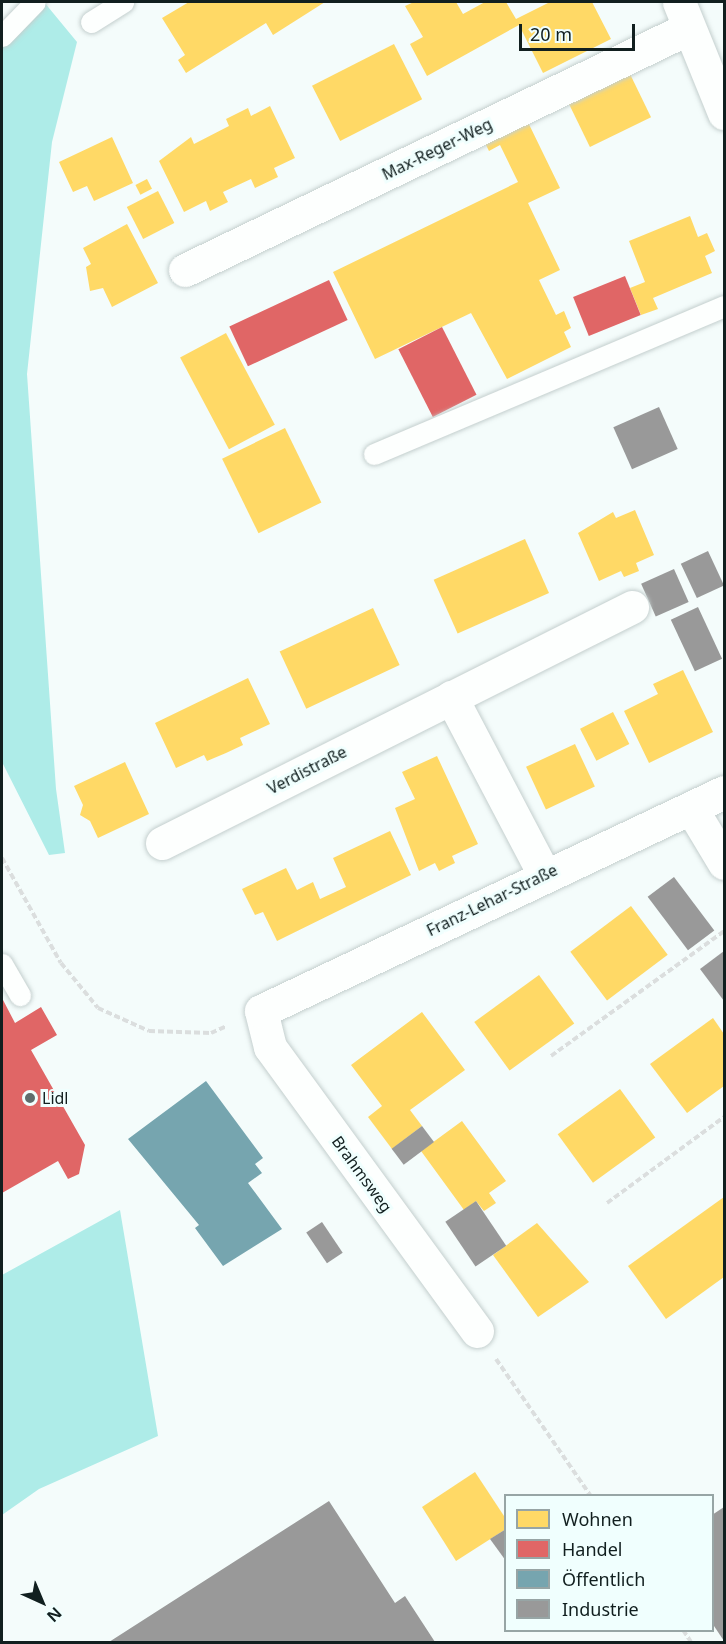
<!DOCTYPE html>
<meta charset="utf-8">
<style>
body{margin:0}
#map{position:relative;width:726px;height:1644px;overflow:hidden;background:#f4fcfb;font-family:"Noto Sans",sans-serif}
div>[style]{position:absolute}
[style*='--x']{left:calc(var(--x)*1px);top:calc(var(--y)*1px);width:calc(var(--w)*1px);rotate:calc(var(--a)*1deg)}
.green>*{inset:0;background:#aeece8}
.homes>*{inset:0;background:#ffd966;transform-origin:0 0}
.shops>*{inset:0;background:#e06666;transform-origin:0 0}
.public>*{inset:0;background:#76a5af}
.industry>*{inset:0;background:#999;transform-origin:0 0}
.path>*{height:4px;margin-top:-2px;transform-origin:0;background:repeating-linear-gradient(90deg,#dbdede 0 6px,transparent 0 9px)}
.roads{filter:drop-shadow(0 0 2px #c4cfce) drop-shadow(0 0 2px #c4cfce)}
.service>*{height:21px;margin:-10.5px;padding:0 10.5px;transform-origin:10.5px;border-radius:10.5px;background:#fdfffe}
.minor>*{height:33px;margin:-16.5px;padding:0 16.5px;transform-origin:16.5px;border-radius:16.5px;background:#fdfffe}
.tertiary>*{height:33px;margin:-16.5px;padding:0 16.5px;transform-origin:16.5px;border-radius:16.5px;background:#fdfffe}
.dots>*{width:16px;height:16px;translate:-50% -50%;box-sizing:border-box;border:3px solid #f0fffe;border-radius:50%}
span{translate:-50% -50%;white-space:nowrap;text-align:center;line-height:1.15;-webkit-text-stroke:6px #f0fffe;paint-order:stroke}
.street-label{font-size:16px;color:#111f1f}
.poi-label{font-size:16px;color:#111f1f}
.left{translate:0 -50%;text-align:left}
.frame{position:absolute;inset:0;border:3px solid #111f1f;pointer-events:none}
.legend{position:absolute;left:504px;top:1494px;width:210px;height:138px;box-sizing:border-box;background:#f0fffe;border:2px solid #97a5a5;margin:0;padding:8px 10px;list-style:none;font-size:18px;color:#111f1f}
.legend li{display:flex;align-items:center;gap:12px;height:30px}
.legend b{width:30px;border:2px solid #97a5a5}
.north{position:absolute;left:12px;top:1572px;width:60px;height:60px;-webkit-text-stroke:4px #f0fffe;paint-order:stroke;rotate:136deg;font-size:16px;font-weight:700;line-height:24px;text-align:center;color:#111f1f}
.north::after{content:'';display:block;margin:auto;width:21px;height:27px;background:#111f1f;clip-path:polygon(50% 0,100% 100%,50% 72%,0 100%)}
.scale{position:absolute;left:519px;top:24px;width:116px;height:27px;box-sizing:border-box;border:3px solid #111f1f;border-top:0;padding-left:8px;font-size:18px;line-height:21px;white-space:nowrap;color:#111f1f;-webkit-text-stroke:4px #f0fffe;paint-order:stroke}
</style>
<div id="map">
<div class="green">
<i style="clip-path:polygon(44px 2px,77px 42px,52px 142px,27px 374px,56px 789px,65px 853px,49px 855px,2px 762px,2px 47px)"></i>
<i style="clip-path:polygon(120px 1210px,158px 1436px,39px 1489px,2px 1515px,2px 1275px)"></i>
</div>
<div class="homes">
<i style="clip-path:polygon(189px 2px,325px 2px,273px 35px,266px 23px,186px 73px,178px 60px,185px 55px,162px 18px)"></i>
<i style="clip-path:polygon(414px 2px,456px 2px,463px 14px,485px 2px,506px 2px,516px 19px,550px 2px,592px 2px,611px 39px,543px 73px,519px 25px,427px 76px,410px 44px,423px 37px,405px 6px)"></i>
<i style="left:394px;top:44px;width:62px;height:92px;rotate:63deg"></i>
<i style="left:630px;top:74px;width:48px;height:68px;rotate:64deg"></i>
<i style="clip-path:polygon(270px 106px,295px 158px,274px 168px,278px 177px,255px 188px,251px 179px,223px 192px,228px 202px,210px 211px,206px 201px,184px 212px,159px 161px,191px 137px,194px 144px,229px 126px,226px 119px,248px 108px,251px 116px)"></i>
<i style="clip-path:polygon(523px 112px,560px 188px,528px 203px,560px 270px,539px 280px,556px 315px,564px 311px,571px 328px,564px 332px,571px 347px,507px 379px,471px 313px,375px 359px,333px 272px,518px 182px,500px 145px,489px 151px,480px 133px)"></i>
<i style="clip-path:polygon(112px 137px,133px 183px,94px 201px,87px 186px,73px 192px,59px 162px)"></i>
<i style="left:147px;top:179px;width:11px;height:13px;rotate:63deg"></i>
<i style="left:158px;top:191px;width:36px;height:35px;rotate:63deg"></i>
<i style="clip-path:polygon(690px 216px,698px 237px,707px 233px,715px 251px,705px 256px,712px 273px,653px 298px,658px 309px,641px 315px,630px 288px,645px 282px,629px 241px)"></i>
<i style="clip-path:polygon(127px 224px,158px 283px,112px 307px,103px 288px,90px 291px,86px 267px,91px 264px,83px 248px)"></i>
<i style="left:226px;top:333px;width:104px;height:52px;rotate:62deg"></i>
<i style="left:285px;top:428px;width:83px;height:70px;rotate:64deg"></i>
<i style="clip-path:polygon(635px 510px,654px 555px,636px 563px,639px 571px,624px 577px,621px 571px,599px 581px,578px 533px,613px 512px,616px 518px)"></i>
<i style="left:525px;top:539px;width:59px;height:100px;rotate:66deg"></i>
<i style="left:373px;top:608px;width:63px;height:103px;rotate:65deg"></i>
<i style="clip-path:polygon(683px 670px,713px 732px,649px 763px,624px 711px,658px 694px,653px 684px)"></i>
<i style="clip-path:polygon(248px 678px,270px 724px,240px 738px,243px 745px,226px 753px,207px 761px,204px 755px,176px 768px,155px 723px)"></i>
<i style="left:613px;top:712px;width:36px;height:37px;rotate:63deg"></i>
<i style="left:575px;top:744px;width:47px;height:54px;rotate:65deg"></i>
<i style="clip-path:polygon(437px 756px,478px 844px,452px 856px,455px 863px,439px 871px,435px 863px,419px 871px,395px 808px,415px 799px,402px 772px)"></i>
<i style="clip-path:polygon(125px 762px,149px 814px,98px 838px,90px 821px,80px 815px,83px 805px,74px 786px)"></i>
<i style="clip-path:polygon(390px 831px,411px 875px,277px 941px,263px 912px,255px 915px,242px 889px,286px 868px,297px 890px,313px 882px,320px 899px,346px 887px,333px 858px)"></i>
<i style="left:631px;top:906px;width:61px;height:76px;rotate:53deg"></i>
<i style="left:539px;top:975px;width:60px;height:80px;rotate:54deg"></i>
<i style="clip-path:polygon(422px 1012px,465px 1070px,410px 1110px,422px 1126px,392px 1149px,368px 1117px,382px 1106px,351px 1065px)"></i>
<i style="clip-path:polygon(713px 1018px,724px 1034px,724px 1086px,687px 1113px,650px 1064px)"></i>
<i style="left:620px;top:1089px;width:60px;height:77px;rotate:54deg"></i>
<i style="clip-path:polygon(462px 1121px,506px 1181px,489px 1193px,496px 1203px,484px 1211px,476px 1201px,464px 1210px,421px 1151px)"></i>
<i style="clip-path:polygon(724px 1197px,724px 1277px,666px 1319px,628px 1266px)"></i>
<i style="clip-path:polygon(537px 1223px,589px 1282px,538px 1317px,493px 1255px)"></i>
<i style="clip-path:polygon(475px 1472px,506px 1519px,506px 1529px,456px 1561px,422px 1507px)"></i>
</div>
<div class="shops">
<i style="left:625px;top:276px;width:42px;height:56px;rotate:68deg"></i>
<i style="left:329px;top:280px;width:44px;height:110px;rotate:65deg"></i>
<i style="left:442px;top:327px;width:76px;height:49px;rotate:63deg"></i>
<i style="clip-path:polygon(2px 998px,15px 1023px,41px 1007px,57px 1035px,31px 1050px,85px 1145px,79px 1174px,68px 1179px,58px 1161px,2px 1193px)"></i>
</div>
<div class="public">
<i style="clip-path:polygon(206px 1081px,263px 1158px,255px 1164px,262px 1173px,248px 1183px,282px 1229px,223px 1266px,195px 1228px,199px 1225px,128px 1139px)"></i>
</div>
<div class="industry">
<i style="left:659px;top:407px;width:46px;height:50px;rotate:66deg"></i>
<i style="left:708px;top:551px;width:38px;height:30px;rotate:65deg"></i>
<i style="left:674px;top:569px;width:36px;height:36px;rotate:66deg"></i>
<i style="left:698px;top:607px;width:57px;height:30px;rotate:65deg"></i>
<i style="left:674px;top:877px;width:67px;height:33px;rotate:53deg"></i>
<i style="clip-path:polygon(724px 951px,724px 1001px,700px 969px)"></i>
<i style="left:422px;top:1126px;width:20px;height:38px;rotate:53deg"></i>
<i style="left:476px;top:1201px;width:54px;height:37px;rotate:56deg"></i>
<i style="left:322px;top:1222px;width:37px;height:19px;rotate:56deg"></i>
<i style="clip-path:polygon(329px 1501px,395px 1603px,405px 1596px,435px 1642px,109px 1642px)"></i>
<i style="clip-path:polygon(724px 1507px,724px 1641px,712px 1623px,712px 1515px)"></i>
<i style="clip-path:polygon(506px 1529px,506px 1561px,490px 1539px)"></i>
</div>
<div class="path">
<i style="--x:2;--y:858;--w:120;--a:60.7"></i>
<i style="--x:61;--y:963;--w:58;--a:50.6"></i>
<i style="--x:98;--y:1008;--w:56;--a:24.3"></i>
<i style="--x:149;--y:1031;--w:62;--a:1.8"></i>
<i style="--x:211;--y:1033;--w:17;--a:-24"></i>
<i style="--x:551;--y:1056;--w:213;--a:-35.8"></i>
<i style="--x:607;--y:1203;--w:145;--a:-36.3"></i>
<i style="--x:496;--y:1359;--w:167;--a:55.3"></i>
<i style="--x:683;--y:1630;--w:14;--a:56"></i>
</div>
<div class="roads">
<div class="service">
<i style="--x:91;--y:22;--w:38;--a:-32"></i>
<i style="--x:2;--y:36;--w:47;--a:-45.9"></i>
<i style="--x:374;--y:454;--w:380;--a:-22.9"></i>
<i style="--x:2;--y:964;--w:36;--a:60"></i>
</div>
<div class="minor">
<i style="--x:185;--y:270;--w:559;--a:-25.65"></i>
<i style="--x:451;--y:697;--w:200;--a:62.3"></i>
<i style="--x:691;--y:808;--w:64;--a:59"></i>
<i style="--x:162;--y:843;--w:526;--a:-26.66"></i>
<i style="--x:477;--y:1331;--w:351;--a:-126.1"></i>
<i style="--x:270;--y:1047;--w:37;--a:-104"></i>
<i style="--x:261;--y:1011;--w:512;--a:-25.31"></i>
</div>
<div class="tertiary">
<i style="--x:679;--y:2;--w:120;--a:67.9"></i>
</div>
</div>
<div class="dots">
<i style="left:30px;top:1098px;background:#606c6c"></i>
</div>
<div class="street-label">
<span style="left:437px;top:149px;rotate:-26deg">Max-Reger-Weg</span>
<span style="left:307px;top:770px;rotate:-27deg">Verdistraße</span>
<span style="left:492px;top:900px;rotate:-26deg">Franz-Lehar-Straße</span>
<span style="left:362px;top:1174px;rotate:54deg">Brahmsweg</span>
</div>
<div class="poi-label">
<span class="left" style="left:42px;top:1098px">Lidl</span>
</div>
<div class="frame"></div>
<ul class="legend">
<li><b style="height:16px;background:#ffd966"></b>Wohnen</li>
<li><b style="height:16px;background:#e06666"></b>Handel</li>
<li><b style="height:16px;background:#76a5af"></b>Öffentlich</li>
<li><b style="height:16px;background:#999"></b>Industrie</li>
</ul>
<div class="north">N</div>
<div class="scale">20 m</div>
</div>
